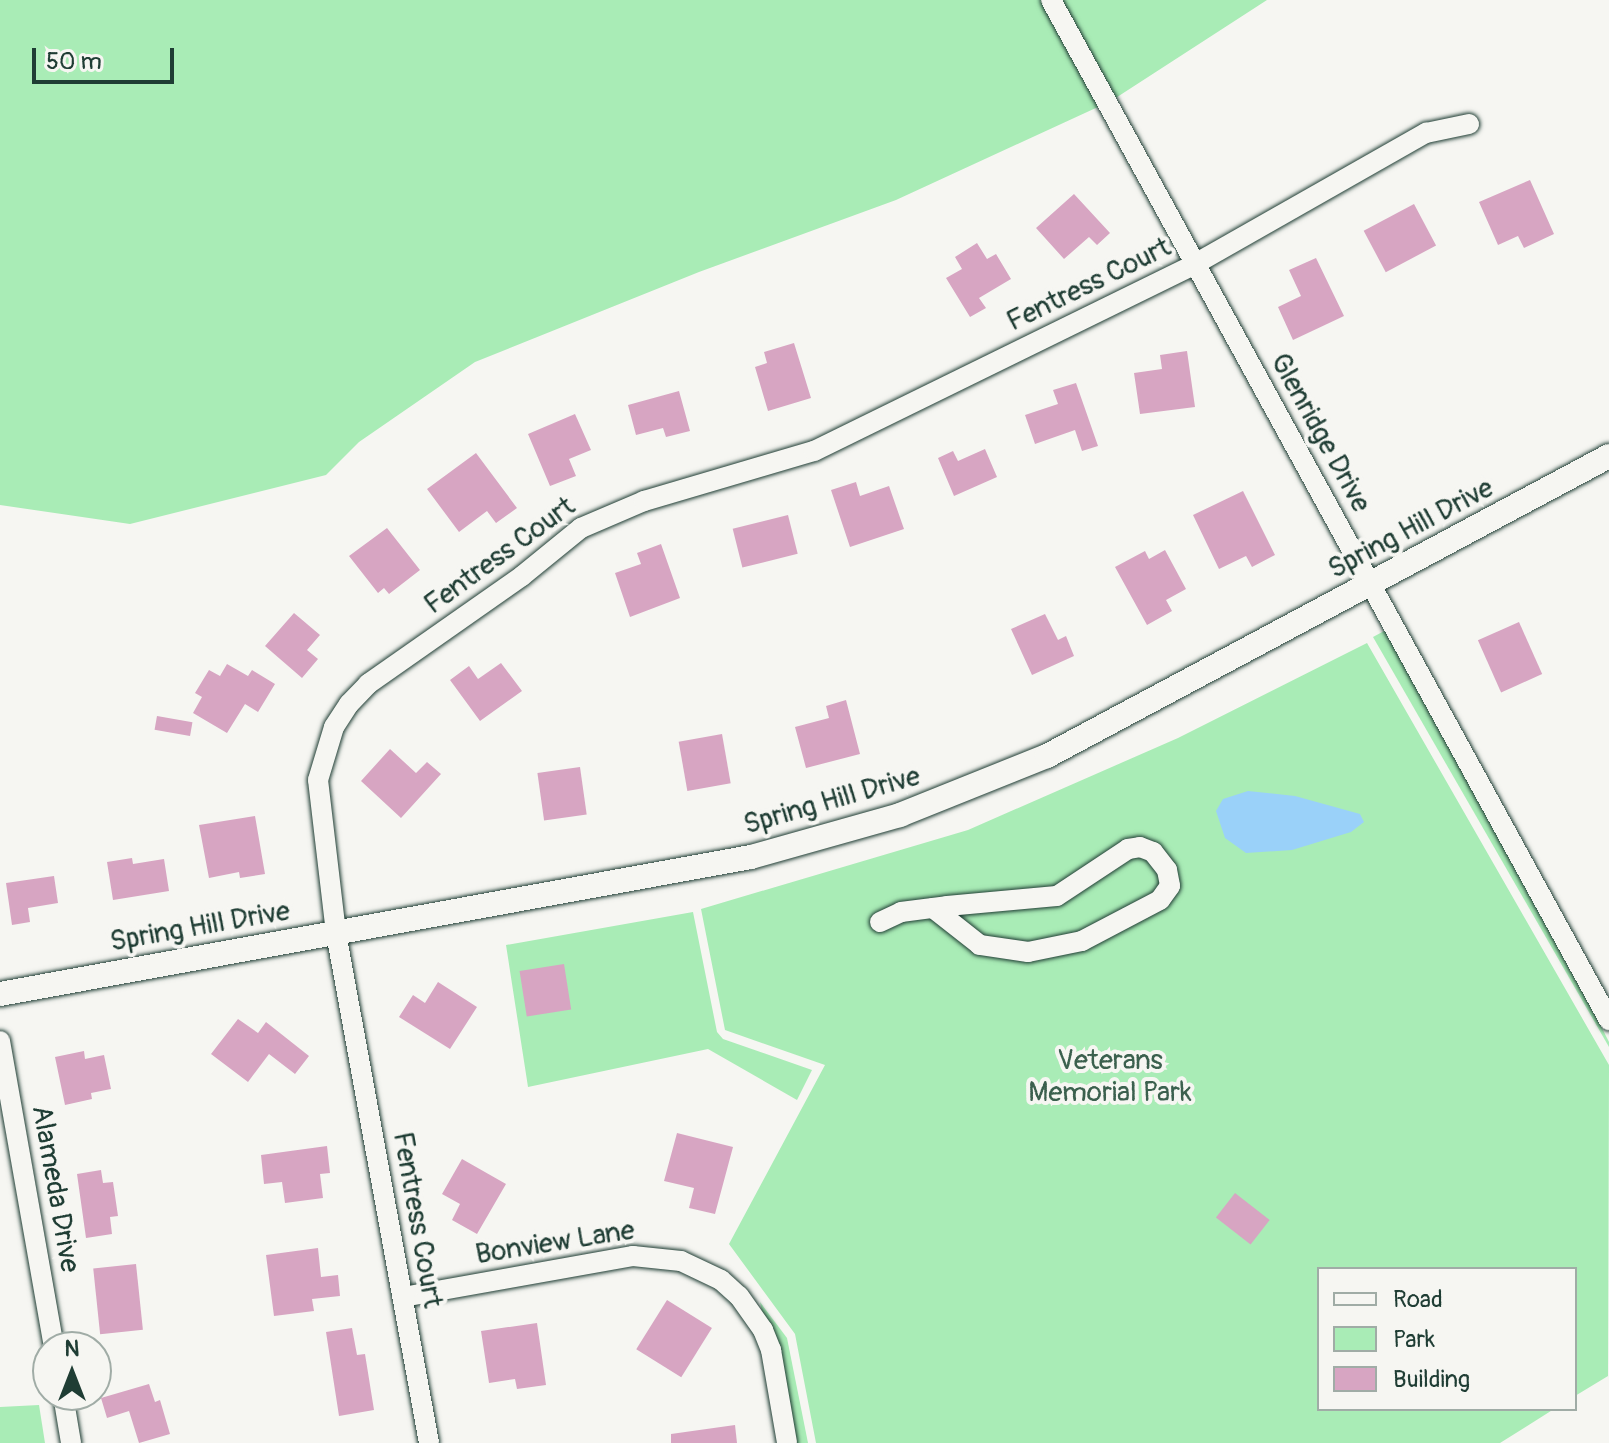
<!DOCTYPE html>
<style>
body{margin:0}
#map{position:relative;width:1609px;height:1443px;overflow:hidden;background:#f6f6f2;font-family:Pangolin,sans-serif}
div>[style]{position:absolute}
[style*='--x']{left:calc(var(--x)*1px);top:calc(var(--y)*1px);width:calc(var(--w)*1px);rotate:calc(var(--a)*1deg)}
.green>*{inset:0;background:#a9ecb6}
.water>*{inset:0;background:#9ad1f9}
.building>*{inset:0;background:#d7a5c2;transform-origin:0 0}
.roads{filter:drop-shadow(0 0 2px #1f3d34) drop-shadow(0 0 2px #1f3d34)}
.minor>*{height:20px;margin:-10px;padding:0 10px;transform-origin:10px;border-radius:10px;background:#f6f6f2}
.major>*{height:24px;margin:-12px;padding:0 12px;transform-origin:12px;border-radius:12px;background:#f6f6f2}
span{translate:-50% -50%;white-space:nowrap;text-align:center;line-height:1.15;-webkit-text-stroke:8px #f6f6f2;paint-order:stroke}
.street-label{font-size:28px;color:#1f3d34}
.park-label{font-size:28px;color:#3b604e}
.legend{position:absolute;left:1317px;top:1267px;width:260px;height:144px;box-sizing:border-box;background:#f6f6f2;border:2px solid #a0aca6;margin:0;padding:10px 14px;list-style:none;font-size:24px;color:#1f3d34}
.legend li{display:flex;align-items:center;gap:16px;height:40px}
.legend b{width:40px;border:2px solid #a0aca6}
.north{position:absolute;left:32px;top:1331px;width:80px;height:80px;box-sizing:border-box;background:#f6f6f2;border:2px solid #a0aca6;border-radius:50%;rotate:0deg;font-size:22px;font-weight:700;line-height:32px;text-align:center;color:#1f3d34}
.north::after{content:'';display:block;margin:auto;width:28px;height:36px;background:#1f3d34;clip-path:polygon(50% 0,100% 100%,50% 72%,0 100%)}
.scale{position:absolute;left:32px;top:48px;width:142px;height:36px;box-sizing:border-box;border:4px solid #1f3d34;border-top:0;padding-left:10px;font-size:24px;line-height:28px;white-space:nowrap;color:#1f3d34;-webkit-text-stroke:6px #f6f6f2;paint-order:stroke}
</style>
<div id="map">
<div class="green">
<i style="clip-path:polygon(0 0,1267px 0,1111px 101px,896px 200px,699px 272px,475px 362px,359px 442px,326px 475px,130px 524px,0 505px)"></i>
<i style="clip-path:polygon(1397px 624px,1609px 1042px,1609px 1047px,1373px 637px)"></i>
<i style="clip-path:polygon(1367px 643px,1609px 1065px,1608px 1376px,1575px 1396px,1575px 1269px,1319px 1269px,1319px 1409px,1554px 1409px,1500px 1443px,816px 1443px,795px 1334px,729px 1244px,825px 1065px,725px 1030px,701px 909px,968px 830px,1178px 738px)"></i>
<i style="clip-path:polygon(693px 912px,717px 1032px,723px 1039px,812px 1070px,797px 1100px,708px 1049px,528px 1087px,506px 945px)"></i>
<i style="clip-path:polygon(760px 1302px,787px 1338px,808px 1443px,788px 1443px)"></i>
<i style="clip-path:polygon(39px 1405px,45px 1443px,0 1443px,0 1407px)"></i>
</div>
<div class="water">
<i style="clip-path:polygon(1248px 791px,1295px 796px,1360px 814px,1364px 822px,1351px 832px,1292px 850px,1246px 853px,1225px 838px,1216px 811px,1223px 799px)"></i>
</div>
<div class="building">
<i style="clip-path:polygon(1530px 180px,1554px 234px,1524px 248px,1518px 236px,1498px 245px,1479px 202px)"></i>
<i style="clip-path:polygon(1074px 194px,1110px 233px,1097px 245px,1089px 237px,1064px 259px,1036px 228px)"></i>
<i style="left:1414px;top:204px;width:47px;height:57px;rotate:62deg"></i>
<i style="clip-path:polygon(977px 243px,987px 259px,996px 254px,1011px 279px,979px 298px,986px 308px,970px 317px,946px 278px,962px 269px,955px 257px)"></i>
<i style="clip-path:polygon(1316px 258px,1344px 316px,1293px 340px,1278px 307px,1301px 296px,1289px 270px)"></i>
<i style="clip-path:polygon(794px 343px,811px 398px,768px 411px,755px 367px,767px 363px,764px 352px)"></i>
<i style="clip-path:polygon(1187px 351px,1195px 407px,1140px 414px,1134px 373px,1162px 369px,1160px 355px)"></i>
<i style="clip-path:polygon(1076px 383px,1098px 446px,1082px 451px,1075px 430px,1035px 444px,1025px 415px,1058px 404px,1053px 390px)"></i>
<i style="clip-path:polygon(679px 391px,690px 431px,666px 437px,663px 428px,636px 435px,628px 405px)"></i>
<i style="clip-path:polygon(575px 414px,591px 450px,569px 459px,576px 476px,550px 486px,528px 434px)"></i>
<i style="clip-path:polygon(985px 449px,997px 477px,954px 496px,938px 458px,953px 451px,958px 461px)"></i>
<i style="clip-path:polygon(476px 453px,517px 508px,496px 523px,487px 511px,459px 532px,427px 489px)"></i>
<i style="clip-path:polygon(856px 482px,860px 496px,889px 486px,904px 529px,850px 547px,831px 490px)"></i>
<i style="clip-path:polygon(1243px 491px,1275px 555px,1252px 567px,1246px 556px,1219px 569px,1193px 515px)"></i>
<i style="left:788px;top:515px;width:40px;height:57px;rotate:76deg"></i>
<i style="clip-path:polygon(387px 528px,420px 570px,389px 594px,384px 588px,378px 593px,349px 556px)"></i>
<i style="clip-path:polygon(661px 544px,680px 598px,630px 617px,615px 573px,641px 564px,637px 553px)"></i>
<i style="clip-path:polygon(1165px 550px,1186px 589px,1166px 600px,1172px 611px,1147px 625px,1115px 567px,1145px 551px,1149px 559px)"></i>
<i style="clip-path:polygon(294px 613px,320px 635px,307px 650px,318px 659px,302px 678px,265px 646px)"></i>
<i style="clip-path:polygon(1045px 614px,1058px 640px,1066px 636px,1074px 656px,1032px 675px,1011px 629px)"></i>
<i style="left:1519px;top:622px;width:57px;height:45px;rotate:66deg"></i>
<i style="clip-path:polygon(501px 663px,522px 691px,480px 721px,450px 680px,469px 666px,478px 679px)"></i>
<i style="clip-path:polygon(227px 664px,248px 676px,252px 670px,275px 684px,258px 712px,245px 704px,227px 733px,193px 713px,202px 697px,195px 693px,209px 670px,220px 676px)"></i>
<i style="clip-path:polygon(846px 700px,860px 754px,806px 768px,795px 727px,829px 718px,826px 706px)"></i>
<i style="left:157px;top:716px;width:36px;height:14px;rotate:10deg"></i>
<i style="left:722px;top:734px;width:50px;height:44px;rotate:80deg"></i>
<i style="clip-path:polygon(390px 749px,416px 773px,427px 762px,441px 774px,401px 818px,361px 781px)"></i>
<i style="left:580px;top:767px;width:48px;height:43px;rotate:82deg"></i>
<i style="clip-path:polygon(255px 816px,265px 874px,240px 878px,239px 872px,209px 878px,199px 825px)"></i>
<i style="clip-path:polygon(132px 858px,133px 864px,164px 859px,169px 891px,113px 900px,107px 862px)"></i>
<i style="clip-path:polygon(54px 876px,58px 903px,28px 908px,30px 922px,12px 925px,6px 883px)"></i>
<i style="left:564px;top:964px;width:46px;height:45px;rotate:81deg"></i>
<i style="clip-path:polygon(438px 982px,477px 1007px,450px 1049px,399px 1017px,413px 995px,425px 1003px)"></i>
<i style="clip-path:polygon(238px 1019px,258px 1033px,266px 1022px,309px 1056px,295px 1074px,269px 1054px,248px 1082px,211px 1054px)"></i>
<i style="clip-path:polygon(84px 1051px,85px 1059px,104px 1055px,111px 1089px,91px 1093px,92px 1099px,65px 1105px,55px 1057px)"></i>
<i style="clip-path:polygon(677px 1133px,733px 1147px,715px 1214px,689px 1208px,694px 1188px,664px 1181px)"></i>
<i style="clip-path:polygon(327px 1146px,330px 1173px,320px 1174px,323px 1198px,285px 1203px,282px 1182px,264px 1184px,261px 1155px)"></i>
<i style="clip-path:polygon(462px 1159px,506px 1184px,477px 1234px,452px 1220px,460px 1204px,442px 1194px)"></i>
<i style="clip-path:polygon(101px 1170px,103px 1183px,113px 1182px,118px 1216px,110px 1217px,112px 1234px,86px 1238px,77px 1174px)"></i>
<i style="left:1235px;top:1193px;width:44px;height:31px;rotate:38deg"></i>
<i style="clip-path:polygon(318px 1248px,321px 1277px,338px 1275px,340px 1296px,312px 1299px,314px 1311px,274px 1316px,266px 1255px)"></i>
<i style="left:136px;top:1264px;width:66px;height:43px;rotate:84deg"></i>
<i style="left:667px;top:1300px;width:53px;height:58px;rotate:32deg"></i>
<i style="clip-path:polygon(537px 1323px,546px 1385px,517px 1389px,515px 1379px,489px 1383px,481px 1331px)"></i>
<i style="clip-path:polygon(352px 1328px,357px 1355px,365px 1354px,374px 1410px,339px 1416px,326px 1332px)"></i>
<i style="clip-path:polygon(149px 1384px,155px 1402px,160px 1400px,170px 1434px,139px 1443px,129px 1411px,107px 1418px,101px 1398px)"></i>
<i style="clip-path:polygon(735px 1425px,737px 1443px,671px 1443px,671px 1434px)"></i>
</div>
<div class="roads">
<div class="minor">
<i style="--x:1051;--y:0;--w:1163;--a:61.32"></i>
<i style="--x:880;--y:922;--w:23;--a:-25"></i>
<i style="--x:901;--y:912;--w:46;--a:-7.4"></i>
<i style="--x:947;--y:906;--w:110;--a:-5.2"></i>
<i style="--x:1057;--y:896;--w:85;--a:-33.5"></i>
<i style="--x:1128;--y:849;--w:12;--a:-9"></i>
<i style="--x:1140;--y:847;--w:14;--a:21"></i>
<i style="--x:1153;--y:852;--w:23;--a:52"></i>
<i style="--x:1167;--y:870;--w:16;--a:79"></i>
<i style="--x:1170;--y:886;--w:17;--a:126"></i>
<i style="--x:1160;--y:900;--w:88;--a:152.3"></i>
<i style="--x:1082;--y:941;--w:55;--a:168.5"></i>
<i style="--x:1028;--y:952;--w:49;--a:-171.7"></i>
<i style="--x:980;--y:945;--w:60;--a:-141.8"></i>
<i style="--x:0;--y:1041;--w:311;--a:80"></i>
<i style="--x:403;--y:1297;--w:234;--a:-10.1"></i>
<i style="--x:633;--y:1256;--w:48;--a:5.9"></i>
<i style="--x:681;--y:1261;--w:44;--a:25.4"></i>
<i style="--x:721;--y:1280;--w:24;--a:42"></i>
<i style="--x:739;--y:1296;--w:42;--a:54.8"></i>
<i style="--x:763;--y:1330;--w:22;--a:68"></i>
<i style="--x:771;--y:1350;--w:94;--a:80.2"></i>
<i style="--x:63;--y:1395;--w:49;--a:80.5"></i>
<i style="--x:429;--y:1443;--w:518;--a:-100.33"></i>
<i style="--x:336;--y:933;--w:154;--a:-96.7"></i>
<i style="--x:318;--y:780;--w:55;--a:-73.2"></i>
<i style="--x:334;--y:727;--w:27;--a:-57"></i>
<i style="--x:349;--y:704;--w:28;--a:-46"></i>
<i style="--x:368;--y:684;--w:188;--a:-35"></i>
<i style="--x:522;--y:576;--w:76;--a:-39.1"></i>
<i style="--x:581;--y:528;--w:69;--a:-23.2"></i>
<i style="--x:644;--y:501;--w:177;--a:-16.4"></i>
<i style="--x:814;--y:451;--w:424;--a:-26.1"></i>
<i style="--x:1195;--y:264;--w:266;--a:-29.6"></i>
<i style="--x:1426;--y:133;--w:44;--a:-11.8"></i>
</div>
<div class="major">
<i style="--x:0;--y:994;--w:763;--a:-10.34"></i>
<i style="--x:751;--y:857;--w:155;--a:-15.7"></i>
<i style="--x:900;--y:815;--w:158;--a:-21.9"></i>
<i style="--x:1047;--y:756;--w:637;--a:-28.09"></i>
</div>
</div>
<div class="street-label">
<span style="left:1089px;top:285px;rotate:-26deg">Fentress Court</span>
<span style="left:1320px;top:433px;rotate:61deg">Glenridge Drive</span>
<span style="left:1411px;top:529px;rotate:-28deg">Spring Hill Drive</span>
<span style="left:500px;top:556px;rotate:-36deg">Fentress Court</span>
<span style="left:832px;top:801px;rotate:-16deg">Spring Hill Drive</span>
<span style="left:200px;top:927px;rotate:-10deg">Spring Hill Drive</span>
<span style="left:55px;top:1189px;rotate:80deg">Alameda Drive</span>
<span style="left:417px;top:1220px;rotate:80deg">Fentress Court</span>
<span style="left:555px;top:1243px;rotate:-9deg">Bonview Lane</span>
</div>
<div class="park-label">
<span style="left:1110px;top:1077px">Veterans<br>Memorial Park</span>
</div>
<ul class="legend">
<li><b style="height:10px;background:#f6f6f2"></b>Road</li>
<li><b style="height:22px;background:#a9ecb6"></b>Park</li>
<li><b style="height:22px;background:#d7a5c2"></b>Building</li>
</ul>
<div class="north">N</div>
<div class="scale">50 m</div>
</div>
